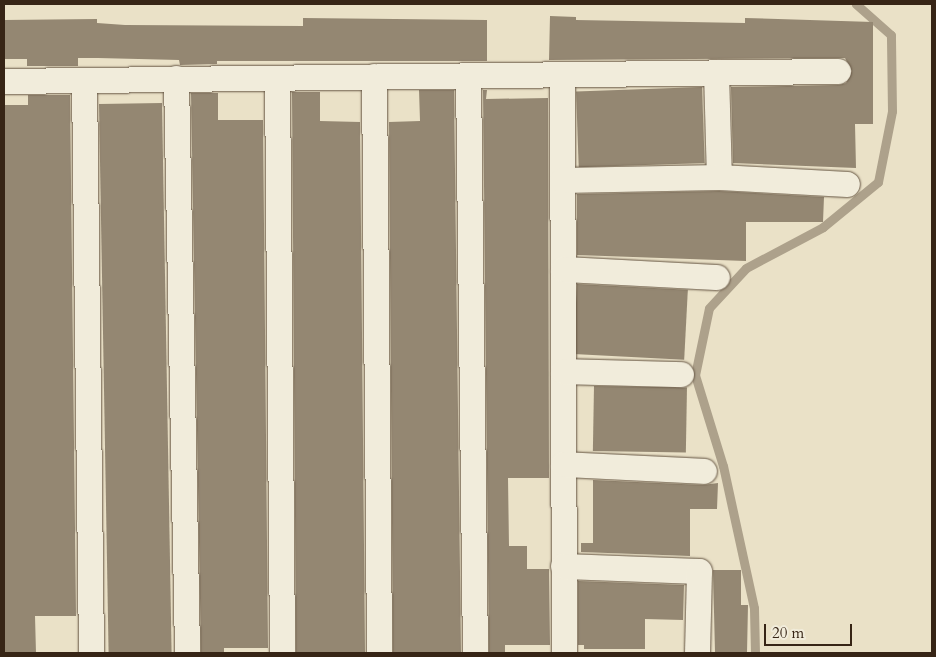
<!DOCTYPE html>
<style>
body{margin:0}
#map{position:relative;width:936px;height:657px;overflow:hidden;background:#eae1c7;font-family:Cardo,serif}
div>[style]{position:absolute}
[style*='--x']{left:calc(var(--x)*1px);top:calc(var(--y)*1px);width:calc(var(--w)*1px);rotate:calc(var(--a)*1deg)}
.stream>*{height:9px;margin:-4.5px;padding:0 4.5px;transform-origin:4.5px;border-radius:4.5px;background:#ada18b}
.building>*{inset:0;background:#948772;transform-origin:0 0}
.roads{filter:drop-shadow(0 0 1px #645442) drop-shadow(0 0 1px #645442)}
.minor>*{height:25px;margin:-12.5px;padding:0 12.5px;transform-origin:12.5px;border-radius:12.5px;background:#f1ecdb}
span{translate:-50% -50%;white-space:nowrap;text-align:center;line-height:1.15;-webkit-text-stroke:4px #f1ecdb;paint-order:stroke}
.frame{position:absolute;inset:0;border:5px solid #372516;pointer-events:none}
.scale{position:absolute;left:764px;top:624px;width:88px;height:22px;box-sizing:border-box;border:2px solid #372516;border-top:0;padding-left:6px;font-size:15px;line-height:18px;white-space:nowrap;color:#372516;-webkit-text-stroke:4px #f1ecdb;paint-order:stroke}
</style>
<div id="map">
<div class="stream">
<i style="--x:755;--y:653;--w:45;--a:-91.3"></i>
<i style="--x:754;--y:608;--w:145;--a:-102.3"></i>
<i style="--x:723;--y:466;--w:95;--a:-107.1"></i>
<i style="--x:695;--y:375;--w:68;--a:-78.2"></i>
<i style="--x:709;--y:308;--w:54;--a:-47.2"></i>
<i style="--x:746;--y:268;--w:87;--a:-28"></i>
<i style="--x:823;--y:227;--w:71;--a:-39.3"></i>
<i style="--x:878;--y:182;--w:72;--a:-78.8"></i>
<i style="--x:892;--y:111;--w:76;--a:-90.8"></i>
<i style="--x:891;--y:35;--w:47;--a:-138.5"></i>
</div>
<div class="building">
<i style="clip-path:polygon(550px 16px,576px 17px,576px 20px,745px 23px,745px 18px,873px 22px,873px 124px,855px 124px,856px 168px,733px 163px,731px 87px,839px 85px,846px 83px,852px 71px,845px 58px,549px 60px)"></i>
<i style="clip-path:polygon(303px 18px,487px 20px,487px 61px,217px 61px,217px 64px,180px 65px,179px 60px,98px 58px,78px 58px,78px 66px,27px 66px,27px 59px,4px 59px,4px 20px,97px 19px,97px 23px,125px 25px,303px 26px)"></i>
<i style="left:702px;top:87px;width:76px;height:126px;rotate:88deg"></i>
<i style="clip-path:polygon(419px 90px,454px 90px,461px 653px,393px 653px,389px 122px,420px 121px)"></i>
<i style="clip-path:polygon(483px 90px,487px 90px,486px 99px,548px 98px,549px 478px,508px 478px,509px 546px,527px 546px,527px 569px,549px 569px,550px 645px,505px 645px,505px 653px,489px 653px)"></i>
<i style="clip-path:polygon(292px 92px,320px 92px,320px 121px,360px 122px,365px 653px,296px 653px)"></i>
<i style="clip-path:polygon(191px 93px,218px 93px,218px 120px,263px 120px,268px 648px,224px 648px,224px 653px,201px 653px)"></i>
<i style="clip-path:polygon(28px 95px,70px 95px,76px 616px,35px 616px,36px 653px,4px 653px,4px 105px,28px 105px)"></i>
<i style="left:162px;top:103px;width:550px;height:63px;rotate:89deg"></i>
<i style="clip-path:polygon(719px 191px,824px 197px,823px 222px,746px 222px,746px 261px,577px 255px,577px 194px)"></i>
<i style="left:577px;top:284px;width:111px;height:70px;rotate:3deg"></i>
<i style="left:594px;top:386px;width:93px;height:65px;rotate:1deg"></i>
<i style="clip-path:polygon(593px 480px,703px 485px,718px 483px,717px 509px,690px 509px,690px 556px,581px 552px,581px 543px,593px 543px)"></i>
<i style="clip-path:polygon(713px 570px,741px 570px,741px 605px,748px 605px,747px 653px,715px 653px)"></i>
<i style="clip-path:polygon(578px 581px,684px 585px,683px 620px,645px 619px,645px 649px,584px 649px,584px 645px,578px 645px)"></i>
</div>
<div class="roads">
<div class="minor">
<i style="--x:716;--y:72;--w:105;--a:88.4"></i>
<i style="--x:562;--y:74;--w:579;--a:89.8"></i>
<i style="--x:468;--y:75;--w:578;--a:89.31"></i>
<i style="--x:374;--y:76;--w:577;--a:89.5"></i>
<i style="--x:176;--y:78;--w:575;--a:88.9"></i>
<i style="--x:277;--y:78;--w:575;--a:89.5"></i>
<i style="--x:84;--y:80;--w:573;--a:89.3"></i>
<i style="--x:4;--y:81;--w:834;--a:-0.69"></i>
<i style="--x:562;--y:180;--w:157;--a:-1.1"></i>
<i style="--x:719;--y:177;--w:128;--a:3.1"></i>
<i style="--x:563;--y:269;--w:154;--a:3"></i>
<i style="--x:563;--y:371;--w:118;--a:1.5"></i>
<i style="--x:563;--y:464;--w:141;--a:2.8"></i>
<i style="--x:563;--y:566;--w:136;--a:2.1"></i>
<i style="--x:699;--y:571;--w:82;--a:91.4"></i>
</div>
</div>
<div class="frame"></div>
<div class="scale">20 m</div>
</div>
